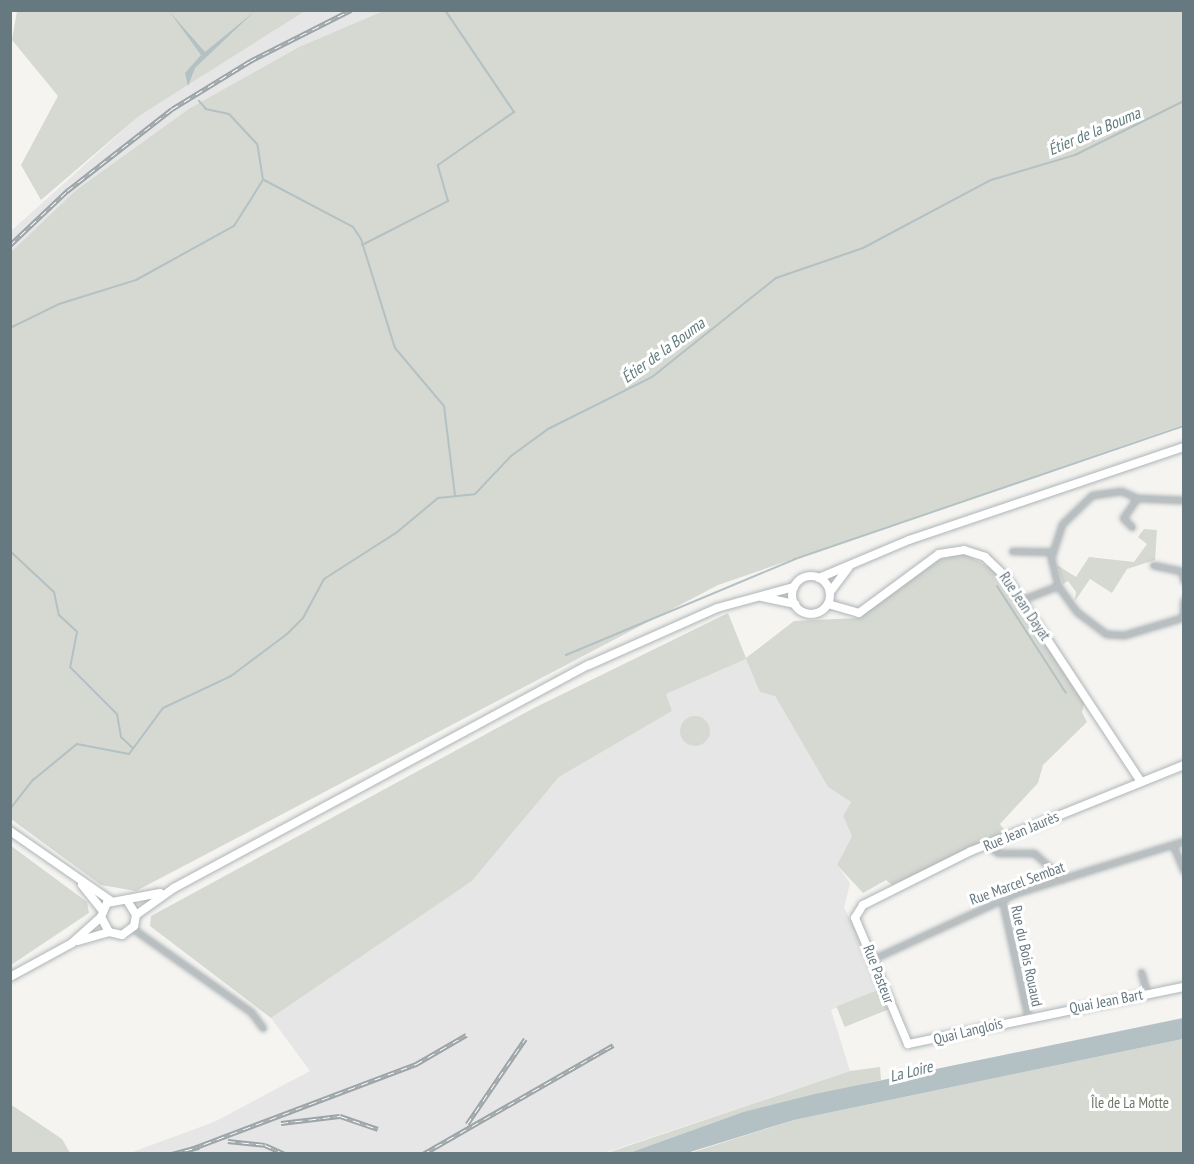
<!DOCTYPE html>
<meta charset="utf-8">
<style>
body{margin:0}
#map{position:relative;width:1194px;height:1164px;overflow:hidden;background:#f5f4f1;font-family:"PT Sans Narrow",sans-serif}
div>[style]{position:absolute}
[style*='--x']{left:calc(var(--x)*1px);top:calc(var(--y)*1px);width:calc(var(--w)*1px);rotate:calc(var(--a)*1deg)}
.built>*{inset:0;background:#e5e6e5}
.green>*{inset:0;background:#d5d9d1;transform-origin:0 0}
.round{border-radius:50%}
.water>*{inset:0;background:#b4c1c4}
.stream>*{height:2px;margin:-1px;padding:0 1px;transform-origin:1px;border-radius:1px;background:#b4c1c4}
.roads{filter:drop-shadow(0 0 2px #aeb5b8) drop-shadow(0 0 2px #aeb5b8)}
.street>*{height:5px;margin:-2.5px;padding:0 2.5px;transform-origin:2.5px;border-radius:2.5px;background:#b9bfc1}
.secondary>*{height:8px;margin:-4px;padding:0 4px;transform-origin:4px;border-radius:4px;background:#fff}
.secondary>.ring{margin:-4px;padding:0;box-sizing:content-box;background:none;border:8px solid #fff;border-radius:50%}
.rail>*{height:4.5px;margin-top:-2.25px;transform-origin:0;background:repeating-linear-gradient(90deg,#fff 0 7px,#9ca4a7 0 14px);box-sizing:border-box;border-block:2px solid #9ca4a7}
span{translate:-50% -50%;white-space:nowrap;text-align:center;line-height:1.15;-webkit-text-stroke:6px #fff;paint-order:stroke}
.street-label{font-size:15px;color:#667880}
.park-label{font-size:15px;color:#6b7864}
.water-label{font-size:16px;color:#627a7d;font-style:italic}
.frame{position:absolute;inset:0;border:12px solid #667880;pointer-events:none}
</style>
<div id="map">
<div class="built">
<i style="clip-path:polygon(305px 11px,386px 11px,299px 47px,190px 108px,76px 190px,11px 252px,11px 231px,139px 116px)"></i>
<i style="clip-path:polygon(746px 659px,775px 696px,828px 787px,851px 802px,843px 816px,852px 836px,837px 865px,850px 883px,844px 908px,871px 958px,880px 989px,831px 1010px,850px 1071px,604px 1153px,127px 1154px,214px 1122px,310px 1071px,271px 1018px,472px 881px,559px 777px,672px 711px,666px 694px)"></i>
</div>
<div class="green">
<i style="clip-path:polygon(386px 10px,1182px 11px,1183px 425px,718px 585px,136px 891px,101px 885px,11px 819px,11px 252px,76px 190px,190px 108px,299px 47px)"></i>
<i style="clip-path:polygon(17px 11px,305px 11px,139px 116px,41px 200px,21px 165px,58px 96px,12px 40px)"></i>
<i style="clip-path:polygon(1144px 529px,1157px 530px,1155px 560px,1127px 569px,1112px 593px,1090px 579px,1075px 601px,1076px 592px,1068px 581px,1063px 584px,1057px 565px,1076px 577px,1089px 557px,1134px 562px,1147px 544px,1138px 537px)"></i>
<i style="clip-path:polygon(962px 553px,997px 571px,1085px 700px,1082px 712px,1087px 722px,1043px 765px,1038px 783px,1000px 824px,1006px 832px,892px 885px,886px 880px,863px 893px,837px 865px,852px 836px,843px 816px,851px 802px,828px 787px,775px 696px,760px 692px,746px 659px,666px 694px,672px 711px,559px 777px,472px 881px,271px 1018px,150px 926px,151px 916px,534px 708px,728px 613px,746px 658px,794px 621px,857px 618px,929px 563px)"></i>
<i class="round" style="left:680px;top:716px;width:30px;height:30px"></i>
<i style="clip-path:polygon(10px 845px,87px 902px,89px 913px,11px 965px)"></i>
<i style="left:880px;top:989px;width:22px;height:47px;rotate:68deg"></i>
<i style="clip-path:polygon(1183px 1039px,1183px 1153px,687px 1154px,794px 1120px)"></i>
<i style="clip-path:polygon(880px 1067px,881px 1080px,743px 1112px,629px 1153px,604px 1154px,850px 1071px)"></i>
<i style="clip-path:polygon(10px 1104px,62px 1139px,70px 1153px,11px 1153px)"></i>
</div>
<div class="water">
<i style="clip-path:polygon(169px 11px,205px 52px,255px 11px,195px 68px,188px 86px,185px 73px,201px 55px)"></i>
<i style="clip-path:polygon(1183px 1018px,1183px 1039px,794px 1120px,687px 1153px,629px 1153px,743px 1112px,815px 1094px)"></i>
</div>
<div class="stream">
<i style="--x:264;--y:180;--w:101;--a:27.8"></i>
<i style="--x:353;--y:227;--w:14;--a:56"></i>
<i style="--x:361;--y:239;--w:114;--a:72.7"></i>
<i style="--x:395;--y:348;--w:76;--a:49.8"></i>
<i style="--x:444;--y:406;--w:90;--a:83"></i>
<i style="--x:362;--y:245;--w:97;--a:-27.1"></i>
<i style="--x:448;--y:201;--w:37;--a:-106"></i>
<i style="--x:438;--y:165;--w:93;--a:-34.9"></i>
<i style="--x:514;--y:112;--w:123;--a:-124.1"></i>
<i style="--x:10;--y:328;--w:55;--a:-26.1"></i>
<i style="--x:59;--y:304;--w:81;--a:-17.3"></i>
<i style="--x:136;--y:280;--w:112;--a:-28.9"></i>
<i style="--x:234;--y:226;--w:54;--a:-57.8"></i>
<i style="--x:263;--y:180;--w:36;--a:-99"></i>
<i style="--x:257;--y:144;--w:41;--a:-133"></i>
<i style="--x:229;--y:114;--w:24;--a:-168"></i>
<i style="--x:206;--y:109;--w:11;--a:-131"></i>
<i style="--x:10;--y:551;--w:60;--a:43"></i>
<i style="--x:54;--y:592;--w:24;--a:78"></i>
<i style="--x:59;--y:615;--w:25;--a:43"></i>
<i style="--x:77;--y:632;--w:36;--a:101"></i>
<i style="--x:70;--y:667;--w:66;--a:45"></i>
<i style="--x:117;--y:714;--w:23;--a:80"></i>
<i style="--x:121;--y:737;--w:16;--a:43"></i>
<i style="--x:997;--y:586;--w:127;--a:57.2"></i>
<i style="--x:566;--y:655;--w:248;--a:-22.7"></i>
<i style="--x:795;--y:559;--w:411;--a:-18.9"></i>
<i style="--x:10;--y:809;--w:37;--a:-52"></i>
<i style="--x:33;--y:780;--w:57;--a:-39.3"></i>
<i style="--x:77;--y:744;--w:53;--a:10.9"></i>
<i style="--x:129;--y:754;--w:57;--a:-53.5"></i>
<i style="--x:163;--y:708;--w:75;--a:-25.2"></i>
<i style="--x:231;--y:676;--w:70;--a:-36.9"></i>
<i style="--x:287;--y:634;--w:23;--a:-45"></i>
<i style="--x:303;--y:618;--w:44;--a:-61.7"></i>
<i style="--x:324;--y:579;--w:85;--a:-32.6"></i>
<i style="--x:396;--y:533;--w:55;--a:-39.8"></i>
<i style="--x:438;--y:498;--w:37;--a:-6"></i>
<i style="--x:475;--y:494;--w:52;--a:-46.5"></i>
<i style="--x:511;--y:456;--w:46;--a:-36.1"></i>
<i style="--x:548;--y:429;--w:116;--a:-26.6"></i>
<i style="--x:652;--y:377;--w:159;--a:-38.6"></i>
<i style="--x:776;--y:278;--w:92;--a:-19"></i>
<i style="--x:863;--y:248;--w:145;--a:-28"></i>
<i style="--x:991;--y:180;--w:88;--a:-16.6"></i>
<i style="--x:1075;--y:155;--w:122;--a:-26.4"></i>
</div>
<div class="roads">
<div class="street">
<i style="--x:1184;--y:500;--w:47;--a:-177.6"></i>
<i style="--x:1137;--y:498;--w:17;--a:-156"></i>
<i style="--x:1121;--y:491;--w:29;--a:172"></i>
<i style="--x:1092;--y:495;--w:42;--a:136"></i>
<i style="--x:1062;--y:524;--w:36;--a:108"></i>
<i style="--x:1051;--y:558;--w:29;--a:76"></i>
<i style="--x:1058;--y:586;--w:32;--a:54"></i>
<i style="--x:1077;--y:612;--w:36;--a:37"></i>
<i style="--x:1106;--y:634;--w:18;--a:3"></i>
<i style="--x:1124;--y:635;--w:63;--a:-16.7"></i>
<i style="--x:1132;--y:527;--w:13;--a:-135"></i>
<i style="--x:1123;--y:518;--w:24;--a:-55"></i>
<i style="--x:1012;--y:551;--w:39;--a:1"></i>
<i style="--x:1153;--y:565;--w:30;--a:12"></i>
<i style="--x:1182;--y:571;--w:10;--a:79"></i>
<i style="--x:1021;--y:600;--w:40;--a:-21"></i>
<i style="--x:1183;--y:617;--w:17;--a:-87"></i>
<i style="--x:1173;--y:845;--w:28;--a:67"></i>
<i style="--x:989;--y:846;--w:11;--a:38"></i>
<i style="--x:998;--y:853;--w:36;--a:0"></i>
<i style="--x:1034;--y:853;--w:39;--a:42"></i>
<i style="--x:1002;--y:900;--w:120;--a:77.5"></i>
<i style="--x:132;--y:928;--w:146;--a:35.2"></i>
<i style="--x:251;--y:1012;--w:20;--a:53"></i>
<i style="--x:875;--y:958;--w:155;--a:-24.7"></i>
<i style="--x:1016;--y:893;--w:176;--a:-17.2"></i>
<i style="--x:1141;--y:972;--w:22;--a:74"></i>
</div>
<div class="secondary">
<i class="ring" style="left:792px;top:576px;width:30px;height:30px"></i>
<i style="--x:819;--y:578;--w:98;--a:-22.9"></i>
<i style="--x:909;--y:540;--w:290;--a:-18.7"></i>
<i style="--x:830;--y:592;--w:31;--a:-53"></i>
<i style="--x:762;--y:597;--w:34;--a:12"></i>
<i style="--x:828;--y:604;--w:32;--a:16"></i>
<i style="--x:859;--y:613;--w:99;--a:-36.4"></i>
<i style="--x:939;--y:554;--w:25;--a:-9"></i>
<i style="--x:964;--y:550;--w:22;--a:18"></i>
<i style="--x:985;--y:557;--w:29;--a:44"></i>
<i style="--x:1006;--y:577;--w:243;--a:56.6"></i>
<i style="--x:1184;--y:765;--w:230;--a:158"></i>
<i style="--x:971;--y:851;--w:121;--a:153.4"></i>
<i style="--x:863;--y:905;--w:15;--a:122"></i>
<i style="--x:855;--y:918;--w:137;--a:67.2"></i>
<i style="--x:908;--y:1044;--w:282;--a:-11.7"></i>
<i style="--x:10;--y:831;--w:123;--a:34.7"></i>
<i style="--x:82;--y:885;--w:32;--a:51"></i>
<i style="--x:128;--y:902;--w:15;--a:58"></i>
<i style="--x:136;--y:915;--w:11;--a:100"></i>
<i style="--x:134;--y:926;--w:15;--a:143"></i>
<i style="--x:122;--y:935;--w:13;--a:-167"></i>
<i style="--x:109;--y:932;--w:17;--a:-118"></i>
<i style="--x:101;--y:917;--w:15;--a:-67"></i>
<i style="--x:107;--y:903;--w:54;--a:-10.7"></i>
<i style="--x:136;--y:915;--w:47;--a:-35.4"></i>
<i style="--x:174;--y:888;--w:471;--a:-28.3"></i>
<i style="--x:589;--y:665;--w:140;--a:-24"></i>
<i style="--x:717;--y:608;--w:80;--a:-15.3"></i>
<i style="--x:78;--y:941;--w:32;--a:-16"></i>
<i style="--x:10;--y:977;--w:71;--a:-28.7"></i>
<i style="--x:72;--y:943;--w:39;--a:-42"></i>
</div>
</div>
<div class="rail">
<i style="--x:10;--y:245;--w:79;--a:-43.5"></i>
<i style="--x:67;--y:191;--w:133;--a:-38"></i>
<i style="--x:172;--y:109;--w:92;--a:-31.6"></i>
<i style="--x:250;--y:61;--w:113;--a:-26.8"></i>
<i style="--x:281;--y:1123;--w:59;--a:-6.8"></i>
<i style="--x:340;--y:1116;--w:40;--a:18.9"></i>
<i style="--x:467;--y:1124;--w:103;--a:-55.7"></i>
<i style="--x:228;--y:1141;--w:37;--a:6"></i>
<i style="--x:265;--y:1145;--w:22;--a:24"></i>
<i style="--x:191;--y:1149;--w:241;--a:-20.7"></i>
<i style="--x:416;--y:1064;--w:58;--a:-30.1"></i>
<i style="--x:172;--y:1154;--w:28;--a:-15"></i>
<i style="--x:423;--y:1154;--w:219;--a:-29.8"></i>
</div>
<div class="street-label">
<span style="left:1025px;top:606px;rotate:56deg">Rue Jean Dayat</span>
<span style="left:1021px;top:831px;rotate:-23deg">Rue Jean Jaurès</span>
<span style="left:1017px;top:883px;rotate:-20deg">Rue Marcel Sembat</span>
<span style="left:1027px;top:956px;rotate:78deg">Rue du Bois Rouaud</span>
<span style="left:879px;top:974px;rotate:69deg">Rue Pasteur</span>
<span style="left:1106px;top:1001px;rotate:-11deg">Quai Jean Bart</span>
<span style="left:968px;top:1031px;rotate:-14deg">Quai Langlois</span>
</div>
<div class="park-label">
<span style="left:1130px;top:1103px">Île de La Motte</span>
</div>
<div class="water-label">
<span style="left:1094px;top:131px;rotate:-23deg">Étier de la Bouma</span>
<span style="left:663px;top:350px;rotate:-36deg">Étier de la Bouma</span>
<span style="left:911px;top:1071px;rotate:-14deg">La Loire</span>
</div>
<div class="frame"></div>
</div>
